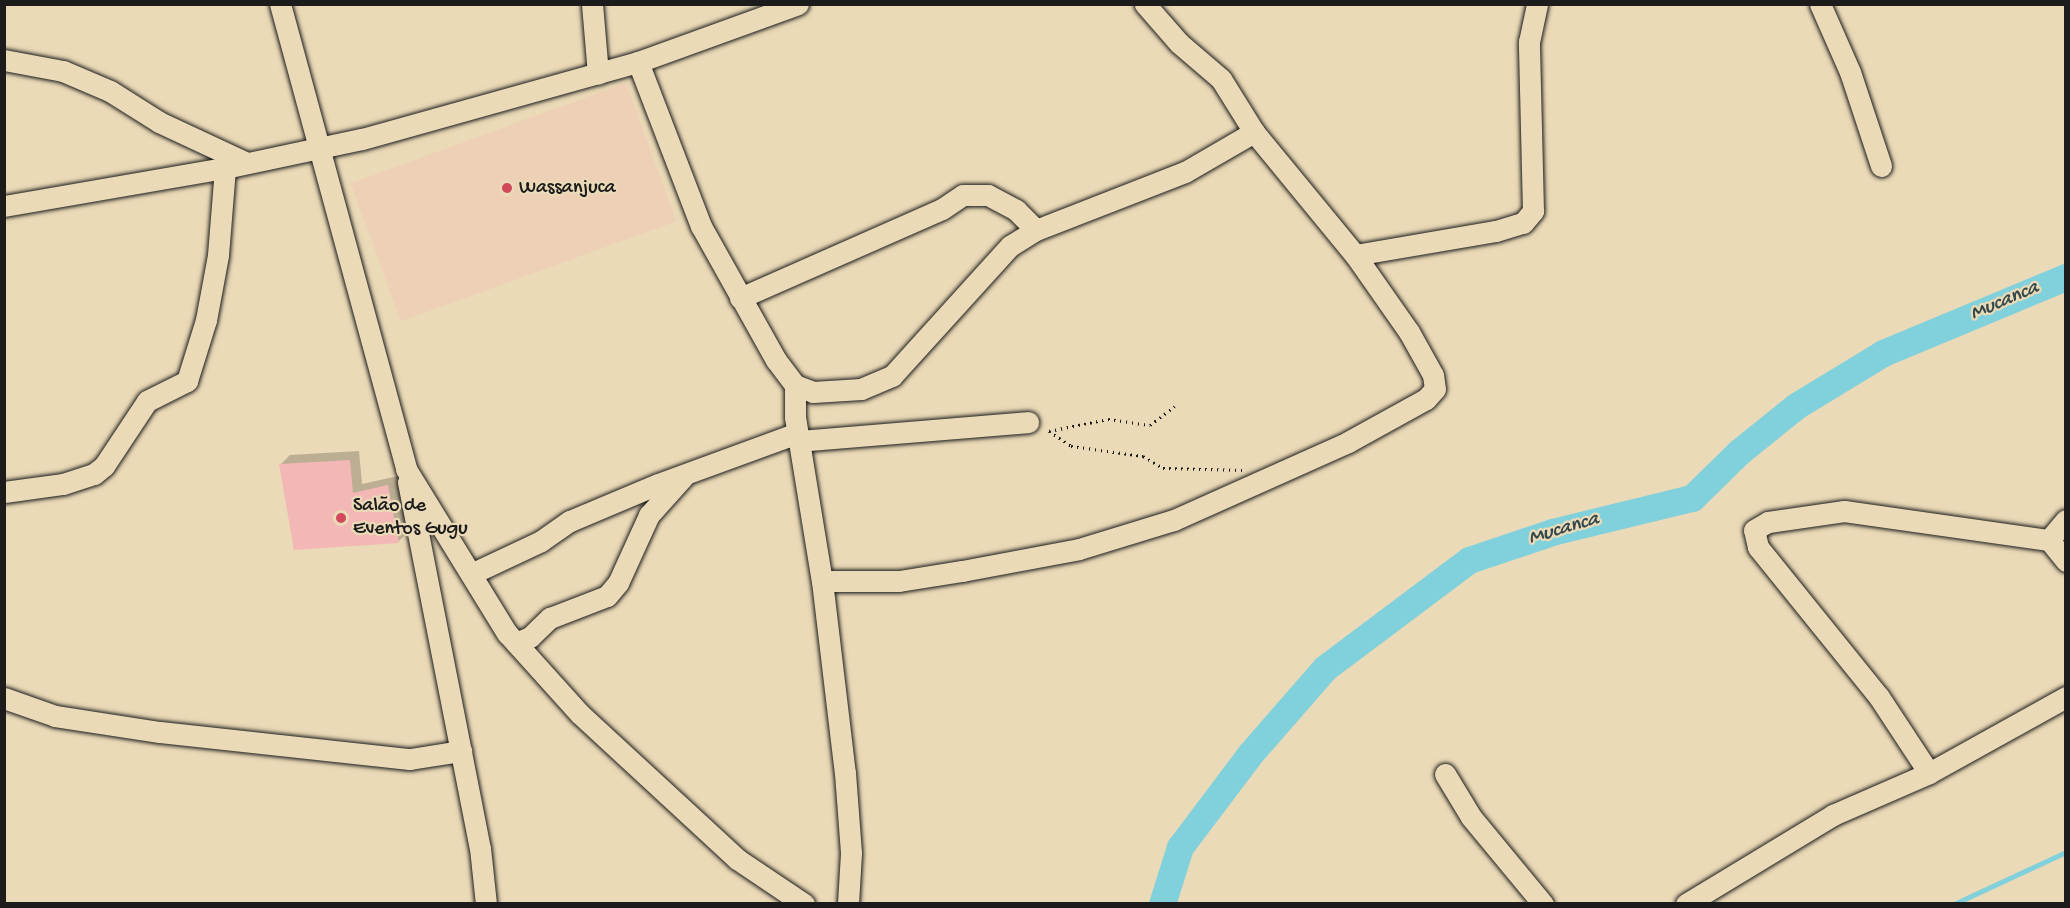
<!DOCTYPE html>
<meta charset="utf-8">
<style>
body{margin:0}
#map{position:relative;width:2070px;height:908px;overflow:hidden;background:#ebdab7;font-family:"Gochi Hand",sans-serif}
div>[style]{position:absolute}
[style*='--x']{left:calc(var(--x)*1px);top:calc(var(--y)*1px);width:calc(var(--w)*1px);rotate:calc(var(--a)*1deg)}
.built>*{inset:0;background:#edd0b6;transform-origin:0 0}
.shadow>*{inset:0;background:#0003}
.stream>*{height:4.5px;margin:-2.25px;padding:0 2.25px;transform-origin:2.25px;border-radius:2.25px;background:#81d1dc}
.river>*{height:27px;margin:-13.5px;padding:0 13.5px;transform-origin:13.5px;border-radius:13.5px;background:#81d1dc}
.building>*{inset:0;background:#f3b7b5}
.path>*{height:3px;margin-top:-1.5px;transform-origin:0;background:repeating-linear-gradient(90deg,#1c1c1c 0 1.5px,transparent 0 6px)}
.roads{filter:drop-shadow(0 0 2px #1c1c1c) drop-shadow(0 0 2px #1c1c1c)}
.minor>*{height:21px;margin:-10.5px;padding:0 10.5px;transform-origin:10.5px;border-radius:10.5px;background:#ebdab7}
.dots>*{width:16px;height:16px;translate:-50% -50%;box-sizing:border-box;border:3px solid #ebdab7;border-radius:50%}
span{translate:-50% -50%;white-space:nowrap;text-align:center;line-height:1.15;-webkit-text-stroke:4.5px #ebdab7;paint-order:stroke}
.poi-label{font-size:20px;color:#1c1c1c}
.left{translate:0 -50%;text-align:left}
.water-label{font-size:21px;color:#35494c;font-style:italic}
.frame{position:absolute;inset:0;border:6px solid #1c1c1c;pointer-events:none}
</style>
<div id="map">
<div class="built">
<i style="left:626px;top:83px;width:147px;height:293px;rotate:70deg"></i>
</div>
<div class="shadow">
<i style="clip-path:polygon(359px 451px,362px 484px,398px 476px,408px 532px,398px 542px,281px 464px,290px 455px)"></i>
</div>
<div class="stream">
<i style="--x:1954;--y:904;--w:123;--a:-24.9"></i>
</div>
<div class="river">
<i style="--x:1162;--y:904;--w:60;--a:-72.5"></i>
<i style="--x:1180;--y:847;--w:116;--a:-53"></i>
<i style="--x:1250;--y:754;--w:114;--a:-48.9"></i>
<i style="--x:1325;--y:668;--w:180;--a:-36.9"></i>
<i style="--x:1469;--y:560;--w:88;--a:-18.6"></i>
<i style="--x:1552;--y:532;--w:144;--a:-13.7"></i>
<i style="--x:1692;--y:498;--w:66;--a:-44.4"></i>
<i style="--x:1739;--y:452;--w:73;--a:-38.9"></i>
<i style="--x:1796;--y:406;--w:102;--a:-31.3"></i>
<i style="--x:1883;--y:353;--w:198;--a:-22.6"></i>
</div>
<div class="building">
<i style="clip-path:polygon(350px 460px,353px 493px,388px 485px,399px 543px,294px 550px,279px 464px)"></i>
</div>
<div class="path">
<i style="--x:1049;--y:431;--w:27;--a:34"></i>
<i style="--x:1071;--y:446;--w:73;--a:7.9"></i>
<i style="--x:1143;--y:456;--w:23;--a:31"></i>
<i style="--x:1163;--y:468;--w:79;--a:1.5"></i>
<i style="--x:1049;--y:431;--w:60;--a:-11.5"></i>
<i style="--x:1108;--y:419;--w:42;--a:8.1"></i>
<i style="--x:1150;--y:425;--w:31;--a:-37"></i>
</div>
<div class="roads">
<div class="minor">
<i style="--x:280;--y:4;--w:482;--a:74.8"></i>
<i style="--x:406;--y:469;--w:193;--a:58.4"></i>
<i style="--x:507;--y:633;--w:109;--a:48"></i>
<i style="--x:580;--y:714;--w:214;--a:42.7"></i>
<i style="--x:737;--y:859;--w:81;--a:33.9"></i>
<i style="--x:592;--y:4;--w:70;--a:85.1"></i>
<i style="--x:1820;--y:4;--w:74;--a:66.2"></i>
<i style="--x:1850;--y:72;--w:99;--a:71.7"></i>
<i style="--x:4;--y:60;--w:60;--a:10.6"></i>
<i style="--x:63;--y:71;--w:51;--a:23.1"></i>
<i style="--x:110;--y:91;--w:58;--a:32.3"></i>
<i style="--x:159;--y:122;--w:97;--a:25"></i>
<i style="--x:638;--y:62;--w:176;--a:69"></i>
<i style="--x:701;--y:226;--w:154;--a:60.8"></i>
<i style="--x:776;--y:360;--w:31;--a:53"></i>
<i style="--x:795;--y:385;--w:32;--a:90"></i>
<i style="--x:795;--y:417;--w:166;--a:80.7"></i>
<i style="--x:822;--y:581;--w:193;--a:83.2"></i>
<i style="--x:845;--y:773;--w:80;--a:85.7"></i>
<i style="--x:851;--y:853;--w:51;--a:93.4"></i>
<i style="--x:4;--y:206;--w:224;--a:-9.8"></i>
<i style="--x:225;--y:168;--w:140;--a:-12"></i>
<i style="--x:362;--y:139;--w:287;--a:-15.6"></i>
<i style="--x:638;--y:62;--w:170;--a:-19.9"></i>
<i style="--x:1355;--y:255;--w:143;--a:-9.7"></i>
<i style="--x:1496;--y:231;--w:28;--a:-17"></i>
<i style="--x:1523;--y:223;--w:16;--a:-50"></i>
<i style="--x:1533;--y:211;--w:169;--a:-91.4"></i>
<i style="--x:1529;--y:42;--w:39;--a:-78"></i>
<i style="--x:740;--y:298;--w:221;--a:-23.8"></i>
<i style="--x:942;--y:209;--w:25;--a:-34"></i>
<i style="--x:963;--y:195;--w:25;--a:0"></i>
<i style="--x:988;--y:195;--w:32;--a:28"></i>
<i style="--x:1016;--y:210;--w:28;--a:45"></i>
<i style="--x:795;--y:385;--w:19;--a:21"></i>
<i style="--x:813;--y:392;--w:48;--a:-3.6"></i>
<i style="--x:861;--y:389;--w:34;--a:-23"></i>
<i style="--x:892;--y:376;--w:176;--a:-47.8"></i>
<i style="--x:1010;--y:246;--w:31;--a:-32"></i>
<i style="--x:1036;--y:230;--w:160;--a:-21.3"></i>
<i style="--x:1185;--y:172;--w:80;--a:-30.1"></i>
<i style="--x:798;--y:441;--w:231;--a:-4.7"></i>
<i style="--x:408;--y:482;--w:373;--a:78.9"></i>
<i style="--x:480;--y:848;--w:56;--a:83.9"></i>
<i style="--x:4;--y:492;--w:60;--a:-7.7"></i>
<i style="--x:63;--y:484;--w:33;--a:-18"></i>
<i style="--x:94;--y:474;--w:13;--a:-39"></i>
<i style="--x:104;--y:466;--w:78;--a:-56.5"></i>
<i style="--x:147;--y:401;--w:45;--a:-26.6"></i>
<i style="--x:187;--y:381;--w:64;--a:-72.7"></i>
<i style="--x:206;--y:320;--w:66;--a:-79.5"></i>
<i style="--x:218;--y:255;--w:87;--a:-85.4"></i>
<i style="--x:2049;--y:540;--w:26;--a:-50"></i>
<i style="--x:471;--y:574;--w:77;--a:-25.2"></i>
<i style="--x:541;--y:541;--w:35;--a:-35"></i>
<i style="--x:570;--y:521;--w:95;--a:-22.8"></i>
<i style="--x:658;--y:484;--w:148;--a:-20.1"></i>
<i style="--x:822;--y:581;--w:77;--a:0"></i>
<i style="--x:899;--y:581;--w:64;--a:-9"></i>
<i style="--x:962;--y:571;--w:119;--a:-10.6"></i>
<i style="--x:1079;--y:549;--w:99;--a:-17"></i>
<i style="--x:1174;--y:520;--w:191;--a:-24.1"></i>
<i style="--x:1348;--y:442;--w:89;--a:-28.9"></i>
<i style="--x:1426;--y:399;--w:13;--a:-48"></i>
<i style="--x:1435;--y:389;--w:14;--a:-98"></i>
<i style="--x:1433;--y:375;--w:49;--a:-119.2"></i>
<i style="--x:1409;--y:332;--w:94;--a:-125"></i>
<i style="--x:1355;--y:255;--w:159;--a:-129.4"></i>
<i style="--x:1254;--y:132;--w:62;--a:-121.9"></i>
<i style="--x:1221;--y:79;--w:55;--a:-139.4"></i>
<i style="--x:1179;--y:43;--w:52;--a:-131.1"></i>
<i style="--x:516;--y:643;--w:15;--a:-23"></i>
<i style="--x:530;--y:637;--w:28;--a:-44"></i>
<i style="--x:550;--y:618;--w:61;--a:-21.1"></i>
<i style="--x:607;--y:596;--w:17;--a:-50"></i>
<i style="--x:618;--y:583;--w:75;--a:-65.5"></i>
<i style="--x:649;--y:515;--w:52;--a:-48.1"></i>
<i style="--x:4;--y:698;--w:54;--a:19.4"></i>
<i style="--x:55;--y:716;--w:106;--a:8.7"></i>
<i style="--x:160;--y:732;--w:251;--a:6.2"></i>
<i style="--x:410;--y:759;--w:52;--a:-8.9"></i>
<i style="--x:1929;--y:773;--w:91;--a:-123.3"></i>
<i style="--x:1879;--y:697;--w:193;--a:-128.9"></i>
<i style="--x:1758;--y:547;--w:17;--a:-103"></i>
<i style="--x:1754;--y:530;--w:16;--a:-30"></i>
<i style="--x:1768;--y:522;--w:77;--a:-8.2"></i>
<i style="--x:1844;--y:511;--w:207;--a:8.1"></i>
<i style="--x:2049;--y:540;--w:27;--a:51"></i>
<i style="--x:1445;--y:774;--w:50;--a:58.8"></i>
<i style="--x:1471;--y:817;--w:113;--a:50.4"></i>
<i style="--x:1686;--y:904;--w:172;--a:-31.2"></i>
<i style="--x:1833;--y:815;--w:105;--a:-23.6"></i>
<i style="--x:1929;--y:773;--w:157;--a:-29"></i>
</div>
</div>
<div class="dots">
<i style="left:507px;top:188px;background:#d1495b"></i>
<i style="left:341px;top:518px;background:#d1495b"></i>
</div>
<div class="poi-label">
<span class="left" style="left:519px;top:188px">Wassanjuca</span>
<span class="left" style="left:353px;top:518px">Salão de<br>Eventos Gugu</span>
</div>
<div class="water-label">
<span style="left:2005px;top:302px;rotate:-23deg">Mucanca</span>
<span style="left:1564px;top:530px;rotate:-16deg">Mucanca</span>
</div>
<div class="frame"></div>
</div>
